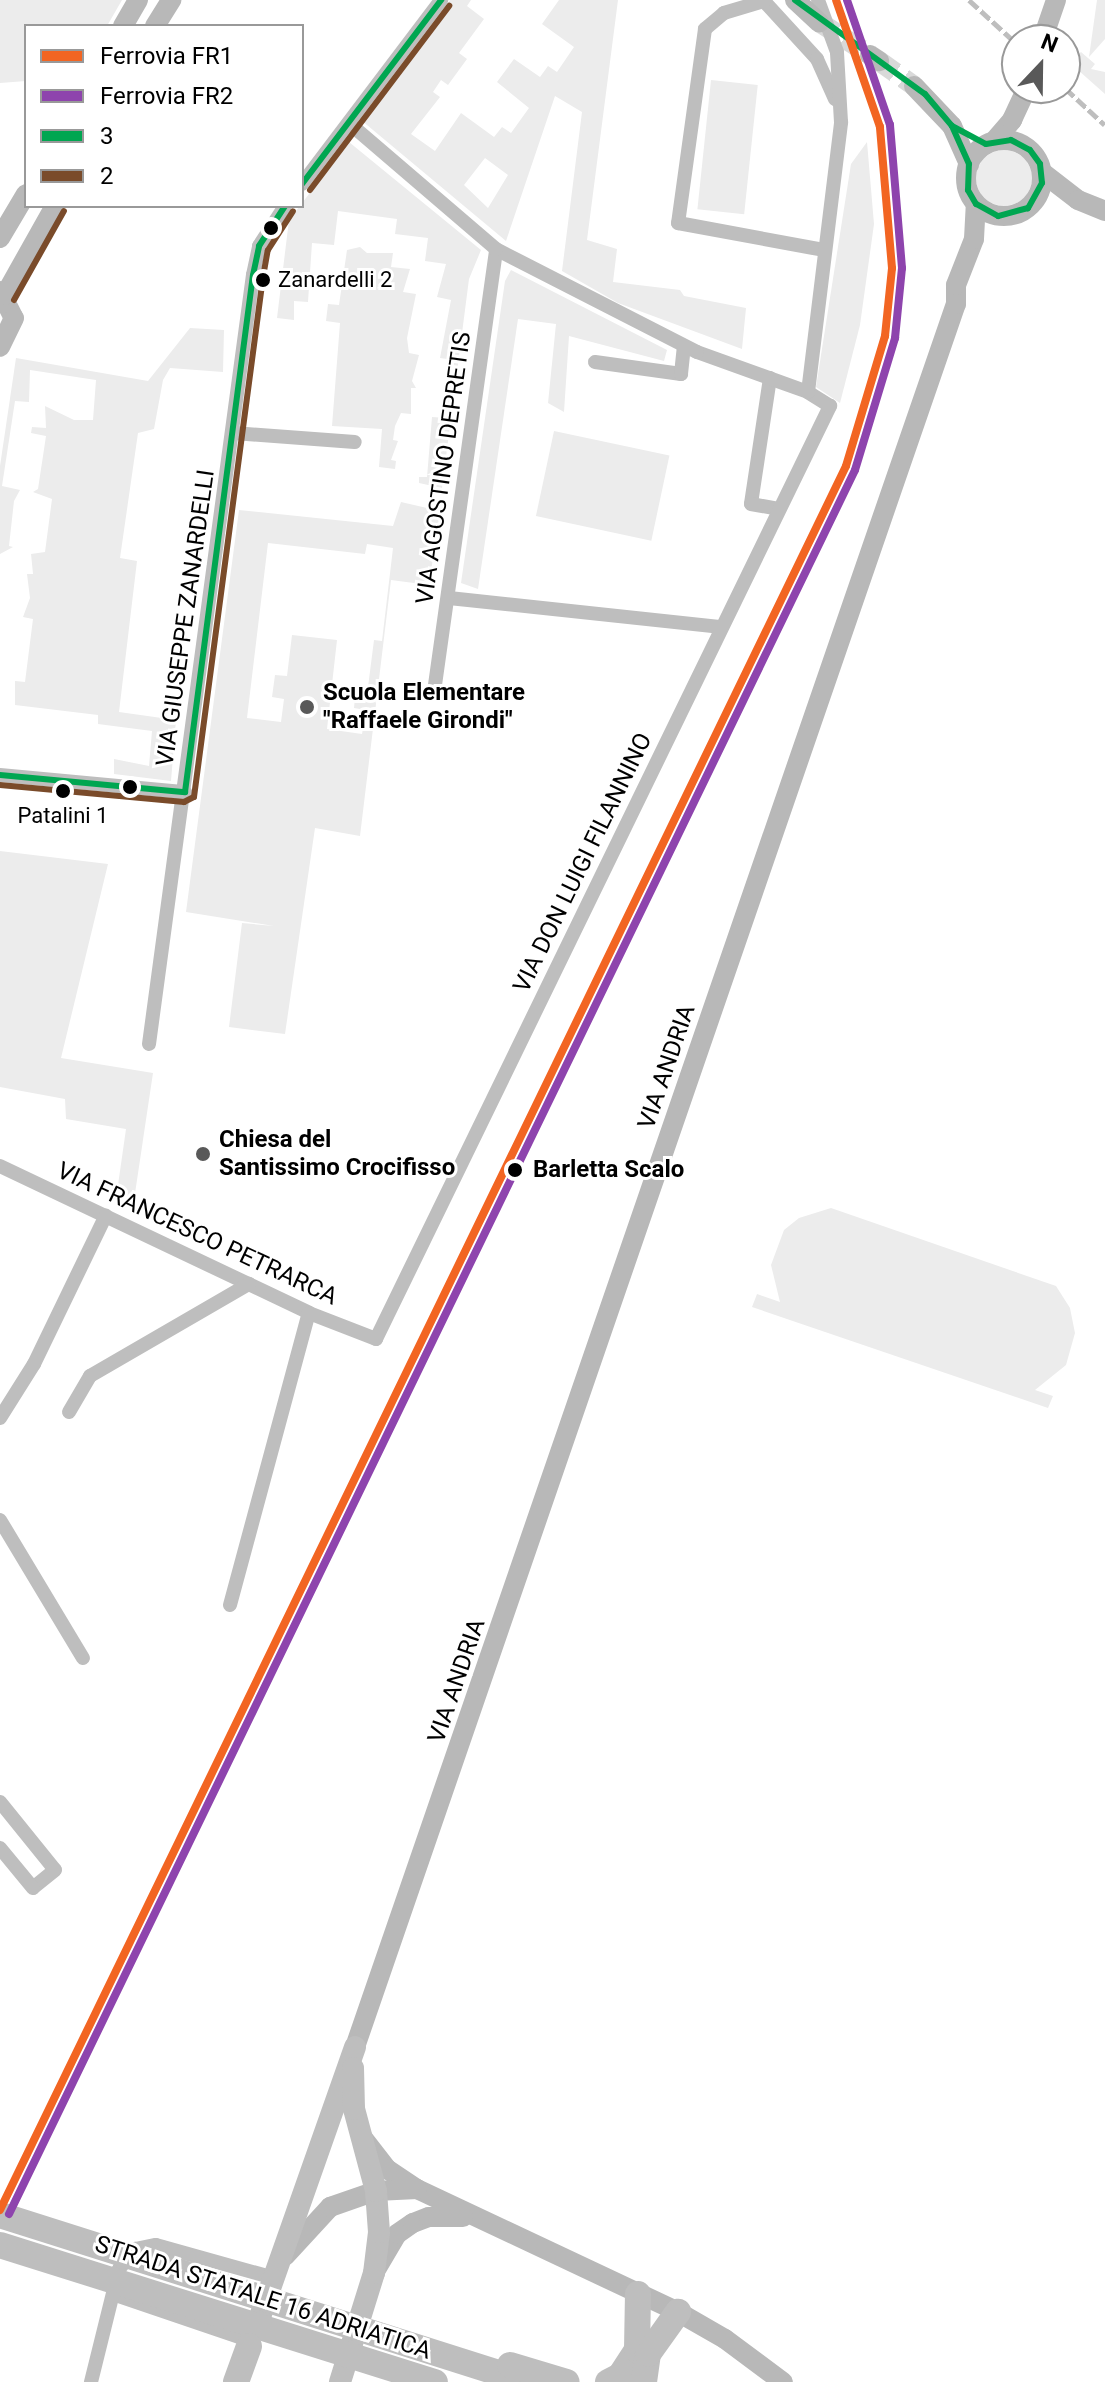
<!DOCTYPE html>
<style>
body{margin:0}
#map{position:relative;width:1105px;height:2382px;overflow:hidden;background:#fff;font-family:Roboto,sans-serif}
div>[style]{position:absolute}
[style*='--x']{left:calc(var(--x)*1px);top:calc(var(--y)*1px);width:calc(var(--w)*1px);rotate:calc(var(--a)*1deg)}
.green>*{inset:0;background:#ececec;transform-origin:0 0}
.round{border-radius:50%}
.secondary-tunnel>*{height:20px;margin-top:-10px;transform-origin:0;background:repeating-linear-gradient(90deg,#d9d9d9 0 20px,transparent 0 30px)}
.street>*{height:14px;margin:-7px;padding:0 7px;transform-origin:7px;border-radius:7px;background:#bebebe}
.secondary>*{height:20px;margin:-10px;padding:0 10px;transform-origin:10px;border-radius:10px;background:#b8b8b8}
.secondary>.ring{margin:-10px;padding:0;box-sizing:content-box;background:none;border:20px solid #b8b8b8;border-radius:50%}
.primary>*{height:22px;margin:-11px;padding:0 11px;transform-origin:11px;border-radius:11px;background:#bebebe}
.highway>*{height:26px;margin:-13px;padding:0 13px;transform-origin:13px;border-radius:13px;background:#bebebe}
.rail>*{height:5px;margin-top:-2.5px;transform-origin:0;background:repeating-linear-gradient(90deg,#bebebe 0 12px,transparent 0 16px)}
.bus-1>*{height:6px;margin:-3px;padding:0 3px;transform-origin:3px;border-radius:3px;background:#00a651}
.bus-2>*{height:6px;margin:-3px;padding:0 3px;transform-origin:3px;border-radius:3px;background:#7a4b2a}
.rail-1>*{height:8px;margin:-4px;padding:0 4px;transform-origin:4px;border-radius:4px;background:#f26522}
.rail-2>*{height:8px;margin:-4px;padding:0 4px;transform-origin:4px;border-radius:4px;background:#8e44ad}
.dots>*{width:22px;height:22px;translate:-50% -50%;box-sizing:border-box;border:4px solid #fff;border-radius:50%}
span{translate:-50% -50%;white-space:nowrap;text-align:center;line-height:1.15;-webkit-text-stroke:6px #fff;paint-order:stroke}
.bus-label{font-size:22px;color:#000}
.left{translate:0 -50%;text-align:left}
.street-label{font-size:24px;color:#000}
.poi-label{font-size:24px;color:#000;font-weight:700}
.stop-label{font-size:24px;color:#000;font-weight:700}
.legend{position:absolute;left:24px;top:24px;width:280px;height:184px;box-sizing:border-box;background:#fff;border:2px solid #999;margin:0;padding:10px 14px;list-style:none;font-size:24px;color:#000}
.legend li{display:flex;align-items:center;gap:16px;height:40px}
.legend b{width:40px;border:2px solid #999}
.north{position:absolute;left:1001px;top:24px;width:80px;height:80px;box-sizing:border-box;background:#fff;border:2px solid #999;border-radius:50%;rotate:22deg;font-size:22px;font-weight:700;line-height:32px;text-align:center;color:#000}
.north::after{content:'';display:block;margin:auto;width:28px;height:36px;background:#595959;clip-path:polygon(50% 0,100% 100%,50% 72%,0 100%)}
</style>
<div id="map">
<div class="green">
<i style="clip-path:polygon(0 0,122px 0,107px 26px,26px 26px,26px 81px,0 83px)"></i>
<i style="clip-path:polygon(evenodd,450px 0,471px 0,467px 6px,484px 19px,459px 53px,467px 59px,448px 85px,441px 80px,433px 92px,440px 97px,411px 134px,435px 151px,461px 113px,494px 137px,502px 127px,511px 133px,529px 108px,497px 82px,514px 59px,540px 77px,548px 66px,557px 72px,574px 47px,542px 24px,559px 0,618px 0,587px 240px,617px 249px,613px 282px,680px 290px,684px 296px,746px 308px,742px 349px,618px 303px,562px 271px,582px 112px,555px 96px,506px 241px,361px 120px,450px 0,485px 158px,508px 175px,488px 208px,464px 185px,485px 158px)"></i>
<i style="clip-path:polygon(1097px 0,1105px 0,1105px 39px,1089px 57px)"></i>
<i style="clip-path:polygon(1081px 52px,1095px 64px,1091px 69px,1105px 72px,1105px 94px,1069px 62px)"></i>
<i style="left:711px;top:80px;width:47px;height:130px;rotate:6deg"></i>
<i style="clip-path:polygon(349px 142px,481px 250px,469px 279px,442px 488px,419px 483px,419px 477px,427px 477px,432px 417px,446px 418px,454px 360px,440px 358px,451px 300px,437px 297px,446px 264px,425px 261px,428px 238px,395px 234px,397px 219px,338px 211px,334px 245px,312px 243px,308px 302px,294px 301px,294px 320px,277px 318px,289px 220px)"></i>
<i style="clip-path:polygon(867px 142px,874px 224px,860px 325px,840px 403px,816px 387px,851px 164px)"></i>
<i class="round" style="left:976px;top:150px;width:56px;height:56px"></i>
<i style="clip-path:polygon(360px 247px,367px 253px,393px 253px,391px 267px,410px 269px,403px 292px,416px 294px,407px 338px,409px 353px,419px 355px,412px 381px,416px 388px,411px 388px,411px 414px,401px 413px,395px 426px,393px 440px,398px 441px,391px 460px,396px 461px,395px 469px,379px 467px,382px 429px,332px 426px,340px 323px,326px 321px,328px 304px,339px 305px,347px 250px)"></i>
<i style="clip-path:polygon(511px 270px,667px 350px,664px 361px,569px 336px,564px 412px,548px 403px,556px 324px,518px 319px,478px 589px,461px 583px,505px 281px)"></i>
<i style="clip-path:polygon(190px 328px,224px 330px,223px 372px,170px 368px,163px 380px,154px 429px,138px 433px,120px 558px,137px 561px,119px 712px,176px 720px,171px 781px,114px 774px,114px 759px,149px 766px,152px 731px,98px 724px,98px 715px,15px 705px,15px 681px,25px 682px,33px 619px,23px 617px,30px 598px,27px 574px,33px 574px,31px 554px,45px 552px,52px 499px,33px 492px,38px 489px,46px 436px,31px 433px,32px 427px,46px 428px,45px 406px,74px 420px,93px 420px,96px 380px,30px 370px,29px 402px,15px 401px,2px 486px,20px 490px,14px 501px,9px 546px,13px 547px,0 554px,0 466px,16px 358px,148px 381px)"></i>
<i style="left:554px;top:431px;width:118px;height:87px;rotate:12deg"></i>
<i style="clip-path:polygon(evenodd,401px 502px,440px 511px,429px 585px,391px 580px,360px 836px,315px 828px,285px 1034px,229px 1027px,242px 923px,274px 926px,186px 912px,239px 510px,393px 526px,401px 502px,268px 543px,365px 554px,367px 544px,393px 548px,382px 641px,374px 640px,368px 687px,356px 686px,354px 708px,366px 710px,362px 734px,327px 729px,337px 640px,292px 635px,287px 676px,275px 675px,272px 697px,284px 699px,281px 722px,247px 718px,268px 543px)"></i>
<i style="clip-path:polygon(0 851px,108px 864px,61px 1058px,153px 1073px,134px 1200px,117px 1192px,126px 1129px,66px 1119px,65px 1099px,0 1087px)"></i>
<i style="clip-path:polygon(831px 1208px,1056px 1286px,1070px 1308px,1075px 1333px,1066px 1365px,1035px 1390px,1053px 1396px,1048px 1408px,752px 1307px,757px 1294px,780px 1302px,771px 1265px,784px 1230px,799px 1218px)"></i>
</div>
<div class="secondary-tunnel">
<i style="--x:819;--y:22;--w:61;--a:32.9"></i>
<i style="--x:879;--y:61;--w:43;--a:35.5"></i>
</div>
<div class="street">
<i style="--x:763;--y:0;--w:80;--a:47.5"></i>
<i style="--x:817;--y:59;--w:44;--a:65.8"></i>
<i style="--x:764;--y:1;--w:42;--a:163.3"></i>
<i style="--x:724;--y:13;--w:25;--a:140"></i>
<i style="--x:705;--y:29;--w:196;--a:97.9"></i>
<i style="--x:678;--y:223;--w:148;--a:10.5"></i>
<i style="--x:302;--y:184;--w:231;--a:-52.9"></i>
<i style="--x:595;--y:362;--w:87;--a:7.9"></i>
<i style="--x:681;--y:374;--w:28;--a:-84"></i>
<i style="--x:770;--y:378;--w:127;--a:98.6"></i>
<i style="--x:751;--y:504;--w:28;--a:10"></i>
<i style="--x:808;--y:392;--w:272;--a:-83"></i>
<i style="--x:841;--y:122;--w:70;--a:-93.3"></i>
<i style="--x:837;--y:52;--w:55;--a:-110.1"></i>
<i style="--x:234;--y:433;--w:121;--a:4.3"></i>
<i style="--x:449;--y:598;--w:272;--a:6.1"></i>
<i style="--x:434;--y:692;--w:447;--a:-82"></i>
<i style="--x:0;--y:775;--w:186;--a:5.3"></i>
<i style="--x:149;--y:1044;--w:776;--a:-82.3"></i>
<i style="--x:253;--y:275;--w:30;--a:-78"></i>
<i style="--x:259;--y:246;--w:48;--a:-57"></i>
<i style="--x:0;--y:1166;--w:342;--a:25.4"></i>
<i style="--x:309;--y:1313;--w:72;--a:21.2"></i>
<i style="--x:376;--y:1339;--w:1038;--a:-64.05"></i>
<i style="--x:830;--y:406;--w:26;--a:-148"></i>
<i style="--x:808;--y:392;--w:118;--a:-160.2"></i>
<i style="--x:697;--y:352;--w:226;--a:-152.9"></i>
<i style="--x:496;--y:249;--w:194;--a:-139.4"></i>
<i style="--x:69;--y:1412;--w:42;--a:-59.7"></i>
<i style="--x:90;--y:1376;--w:184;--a:-30.1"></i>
<i style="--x:0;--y:1418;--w:64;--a:-57.8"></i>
<i style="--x:34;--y:1364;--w:165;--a:-64.2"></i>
<i style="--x:0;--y:1520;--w:161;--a:59"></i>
<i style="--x:230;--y:1605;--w:302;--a:-74.9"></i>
<i style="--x:0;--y:1802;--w:87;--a:51"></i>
<i style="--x:55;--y:1870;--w:28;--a:141"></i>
<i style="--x:33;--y:1888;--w:52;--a:-129.5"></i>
<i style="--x:113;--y:2294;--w:146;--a:18.8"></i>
<i style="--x:91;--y:2382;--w:116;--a:-76.1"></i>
<i style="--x:119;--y:2269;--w:26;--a:-51"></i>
<i style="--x:135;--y:2249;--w:21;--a:-11"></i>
<i style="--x:156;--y:2245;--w:123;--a:15.6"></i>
</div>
<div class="secondary">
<i style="--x:795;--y:0;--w:33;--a:43"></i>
<i style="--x:123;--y:26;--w:30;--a:-60"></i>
<i style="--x:155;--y:26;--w:31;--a:-58"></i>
<i style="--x:1043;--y:38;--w:40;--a:-71.1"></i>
<i style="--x:870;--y:55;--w:11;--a:34"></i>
<i style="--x:914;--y:86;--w:55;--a:46.5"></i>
<i style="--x:952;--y:126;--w:42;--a:65.9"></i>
<i class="ring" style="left:966px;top:140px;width:56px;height:56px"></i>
<i style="--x:994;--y:141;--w:28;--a:-49"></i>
<i style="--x:1012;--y:120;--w:35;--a:-65"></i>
<i style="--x:1043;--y:173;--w:44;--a:37.6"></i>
<i style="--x:1078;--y:200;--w:29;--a:22"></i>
<i style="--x:0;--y:238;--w:51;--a:-59.4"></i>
<i style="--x:0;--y:291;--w:30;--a:63"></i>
<i style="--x:14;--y:318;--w:32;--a:116"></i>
<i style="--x:5;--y:295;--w:102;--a:-60.7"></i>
<i style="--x:355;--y:2047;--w:1844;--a:-70.98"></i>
<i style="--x:956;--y:304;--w:19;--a:-90"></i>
<i style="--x:956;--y:285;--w:49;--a:-68.6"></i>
<i style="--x:974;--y:239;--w:35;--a:-87"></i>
<i style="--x:362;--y:2137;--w:41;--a:52"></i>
<i style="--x:387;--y:2169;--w:36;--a:34"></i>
<i style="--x:417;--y:2189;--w:289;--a:25.2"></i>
<i style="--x:678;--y:2312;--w:54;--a:29.9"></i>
<i style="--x:725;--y:2339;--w:72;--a:36.6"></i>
<i style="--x:285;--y:2256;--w:67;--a:-47.4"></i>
<i style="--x:330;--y:2207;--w:49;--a:-19.2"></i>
<i style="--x:376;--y:2191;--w:41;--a:-2.8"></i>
<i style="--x:374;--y:2273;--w:45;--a:-59.5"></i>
<i style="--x:397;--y:2234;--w:19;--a:-35"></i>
<i style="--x:413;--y:2223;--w:17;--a:-21"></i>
<i style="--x:429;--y:2217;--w:34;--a:0"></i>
</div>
<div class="primary">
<i style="--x:261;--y:2314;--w:283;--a:-70.6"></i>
<i style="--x:340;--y:2382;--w:114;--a:-72.7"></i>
<i style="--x:374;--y:2273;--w:41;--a:-83"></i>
<i style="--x:379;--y:2232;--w:41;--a:-94.2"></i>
<i style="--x:376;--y:2191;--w:85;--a:-105"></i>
<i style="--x:354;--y:2109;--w:41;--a:-91.4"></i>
</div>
<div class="highway">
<i style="--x:0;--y:2215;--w:553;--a:17.58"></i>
<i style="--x:0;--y:2245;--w:456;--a:17.5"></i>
<i style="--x:510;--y:2365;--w:59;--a:16.6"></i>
<i style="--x:236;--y:2382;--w:38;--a:-70"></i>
<i style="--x:608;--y:2382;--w:13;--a:-27"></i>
<i style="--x:620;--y:2376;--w:31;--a:-57"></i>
<i style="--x:637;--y:2350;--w:56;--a:-89"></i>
<i style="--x:644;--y:2382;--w:28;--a:-82"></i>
<i style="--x:648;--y:2354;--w:52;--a:-54.5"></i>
</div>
<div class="rail">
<i style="--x:969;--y:0;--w:65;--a:42.5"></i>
<i style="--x:1065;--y:88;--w:54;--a:42.8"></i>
</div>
<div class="bus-1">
<i style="--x:795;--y:0;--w:160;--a:35.9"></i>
<i style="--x:925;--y:94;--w:42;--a:49.8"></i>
<i style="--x:952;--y:126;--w:38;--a:28"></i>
<i style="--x:986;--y:144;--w:25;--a:-9"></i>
<i style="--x:1011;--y:140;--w:21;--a:28"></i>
<i style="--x:1030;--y:150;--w:17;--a:54"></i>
<i style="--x:1040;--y:164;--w:19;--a:84"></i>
<i style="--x:1042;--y:183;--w:29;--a:119"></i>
<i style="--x:1028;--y:208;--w:31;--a:165"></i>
<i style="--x:998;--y:216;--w:25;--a:-151"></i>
<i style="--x:976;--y:204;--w:16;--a:-120"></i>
<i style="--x:968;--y:190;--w:26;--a:-88"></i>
<i style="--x:969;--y:164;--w:42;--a:-114.1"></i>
<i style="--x:302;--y:184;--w:231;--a:-52.9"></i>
<i style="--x:0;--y:775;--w:186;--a:5.3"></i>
<i style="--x:185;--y:792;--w:521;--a:-82.51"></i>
<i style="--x:253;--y:275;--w:30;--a:-78"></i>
<i style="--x:259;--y:246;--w:48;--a:-57"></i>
</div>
<div class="bus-2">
<i style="--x:310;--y:190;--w:231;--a:-52.9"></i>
<i style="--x:14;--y:300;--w:102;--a:-60.7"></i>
<i style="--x:0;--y:785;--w:185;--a:5.3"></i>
<i style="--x:184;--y:802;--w:11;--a:-27"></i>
<i style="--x:194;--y:797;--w:525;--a:-82.44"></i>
<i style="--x:263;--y:277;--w:27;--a:-80"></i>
<i style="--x:268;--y:250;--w:46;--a:-57.3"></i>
</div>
<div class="rail-1">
<i style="--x:0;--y:2210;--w:1938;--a:-64.12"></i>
<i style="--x:846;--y:466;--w:136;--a:-73.3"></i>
<i style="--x:885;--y:336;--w:68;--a:-84.1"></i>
<i style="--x:892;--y:268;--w:142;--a:-94.9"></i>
<i style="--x:880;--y:127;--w:134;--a:-109.1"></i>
</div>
<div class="rail-2">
<i style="--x:9;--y:2214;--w:1938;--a:-64.12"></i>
<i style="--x:855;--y:470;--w:138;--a:-73.1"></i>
<i style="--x:895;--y:338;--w:70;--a:-84.3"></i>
<i style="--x:902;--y:268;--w:144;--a:-94.8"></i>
<i style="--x:890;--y:125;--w:132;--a:-109"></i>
</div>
<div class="dots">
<i style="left:271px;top:228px;background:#000"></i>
<i style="left:263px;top:280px;background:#000"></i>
<i style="left:307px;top:707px;background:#595959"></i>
<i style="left:130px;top:787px;background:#000"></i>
<i style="left:63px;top:791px;background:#000"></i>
<i style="left:203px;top:1154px;background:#595959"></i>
<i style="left:515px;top:1170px;background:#000"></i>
</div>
<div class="bus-label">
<span class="left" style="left:278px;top:280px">Zanardelli 2</span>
<span style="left:63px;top:816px">Patalini 1</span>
</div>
<div class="street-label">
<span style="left:444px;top:468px;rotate:-82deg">VIA AGOSTINO DEPRETIS</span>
<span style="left:186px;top:618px;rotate:-82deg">VIA GIUSEPPE ZANARDELLI</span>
<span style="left:583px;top:863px;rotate:-64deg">VIA DON LUIGI FILANNINO</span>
<span style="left:667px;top:1067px;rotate:-71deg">VIA ANDRIA</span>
<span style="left:197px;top:1234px;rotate:25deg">VIA FRANCESCO PETRARCA</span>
<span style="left:457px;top:1681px;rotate:-71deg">VIA ANDRIA</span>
<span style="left:263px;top:2298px;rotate:18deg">STRADA STATALE 16 ADRIATICA</span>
</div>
<div class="poi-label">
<span class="left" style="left:323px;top:707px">Scuola Elementare<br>"Raffaele Girondi"</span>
<span class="left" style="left:219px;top:1154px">Chiesa del<br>Santissimo Crocifisso</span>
</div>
<div class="stop-label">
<span class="left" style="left:533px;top:1170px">Barletta Scalo</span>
</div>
<ul class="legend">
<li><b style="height:10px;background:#f26522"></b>Ferrovia FR1</li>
<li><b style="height:10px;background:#8e44ad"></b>Ferrovia FR2</li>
<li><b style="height:10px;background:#00a651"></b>3</li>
<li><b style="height:10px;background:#7a4b2a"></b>2</li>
</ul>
<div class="north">N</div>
</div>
